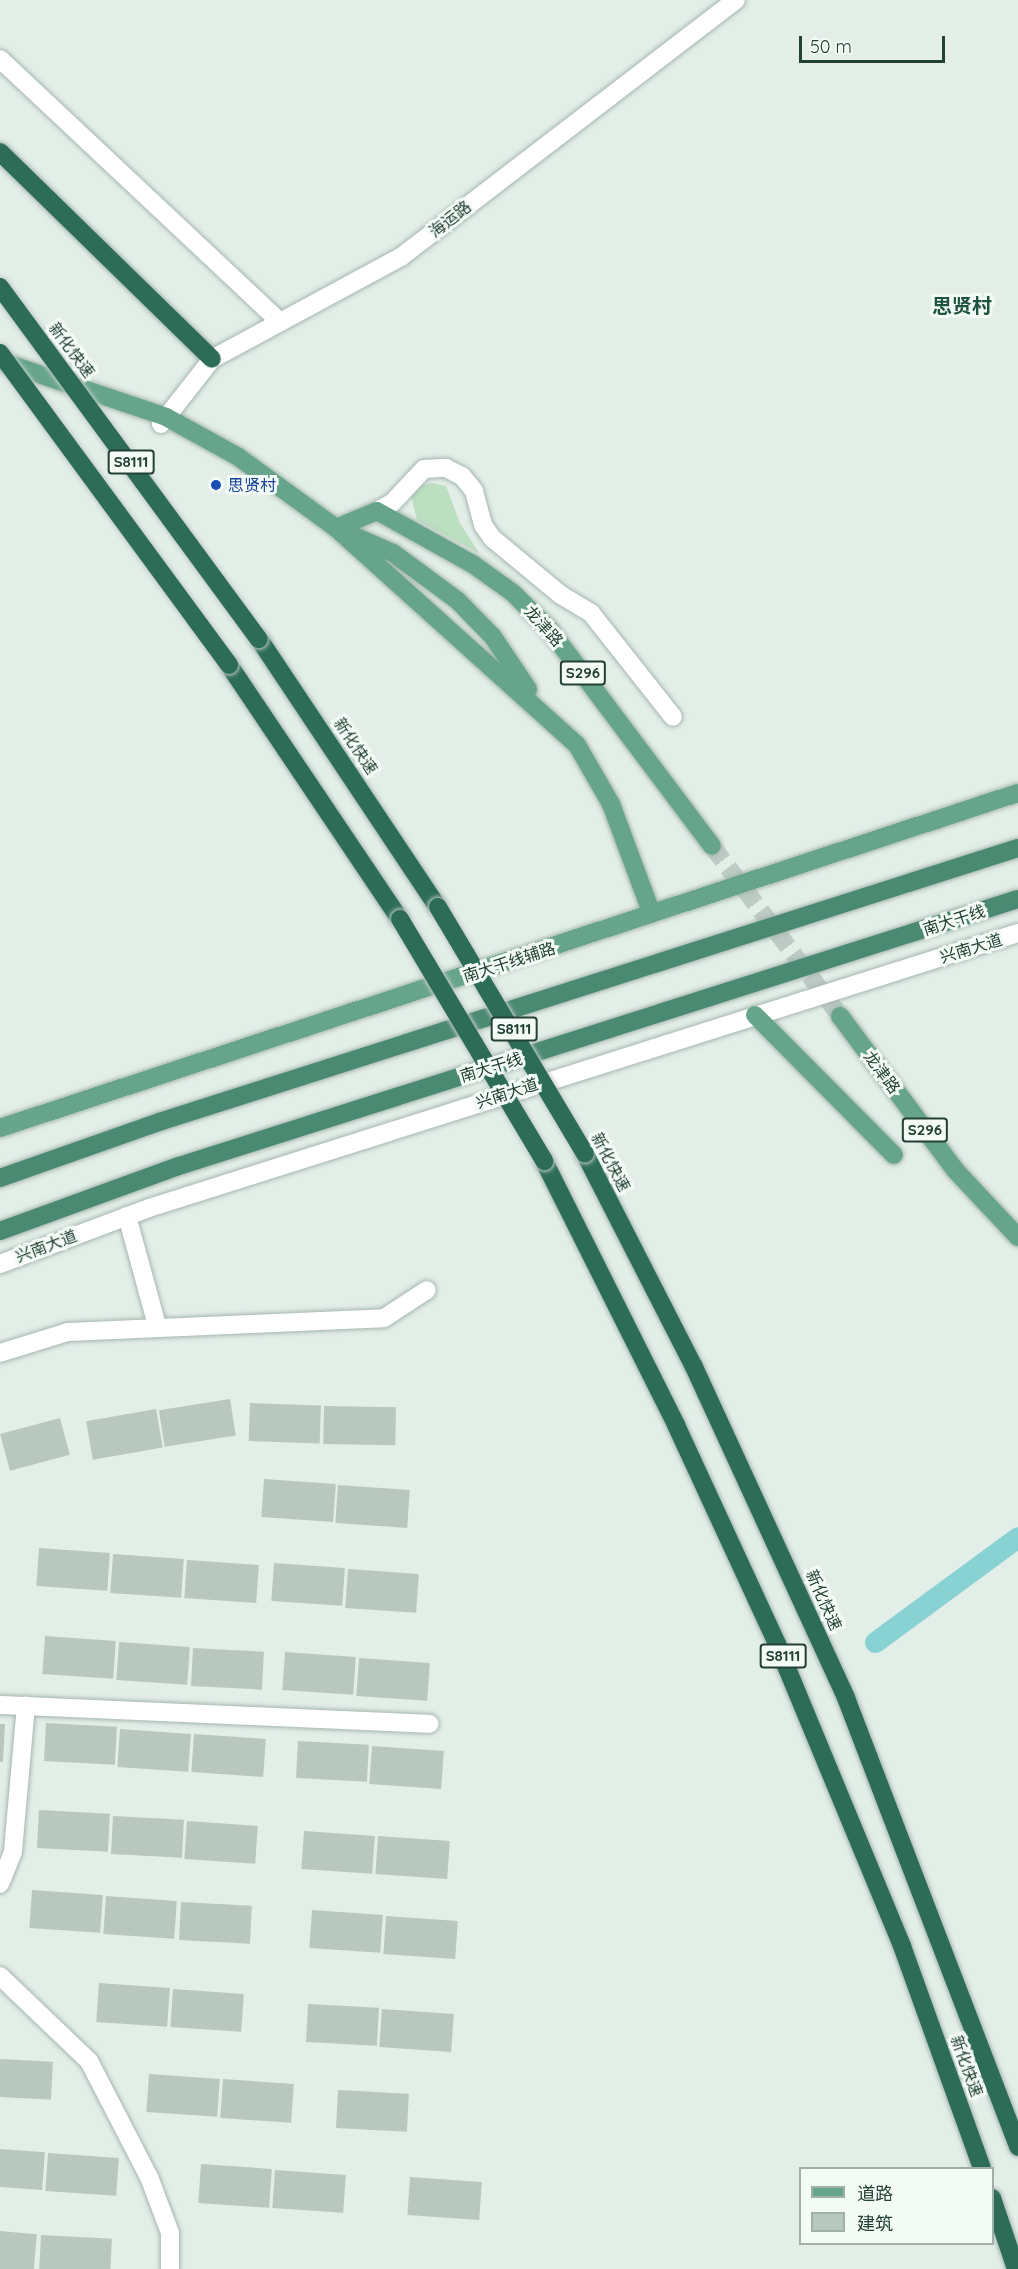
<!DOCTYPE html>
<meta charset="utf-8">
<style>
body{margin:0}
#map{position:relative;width:1018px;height:2269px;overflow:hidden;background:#e3eee8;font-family:Quicksand,"Noto Sans SC",sans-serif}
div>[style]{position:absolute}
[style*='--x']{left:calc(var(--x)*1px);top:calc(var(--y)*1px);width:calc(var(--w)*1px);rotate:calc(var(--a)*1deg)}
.green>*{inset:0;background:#bbdfc0}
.canal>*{height:21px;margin:-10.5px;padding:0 10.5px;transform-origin:10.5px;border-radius:10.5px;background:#89d2d4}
.building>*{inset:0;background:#b8c8c0;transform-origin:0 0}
.primary-tunnel>*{height:18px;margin-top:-9px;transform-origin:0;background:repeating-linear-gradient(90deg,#bccbc4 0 18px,transparent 0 27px)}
.roads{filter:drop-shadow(0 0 2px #a5b6ae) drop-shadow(0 0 2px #a5b6ae)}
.minor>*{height:18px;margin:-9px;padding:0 9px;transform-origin:9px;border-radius:9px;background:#fff}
.secondary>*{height:18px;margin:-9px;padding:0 9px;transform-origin:9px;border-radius:9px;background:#fff}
.primary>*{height:18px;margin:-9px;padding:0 9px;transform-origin:9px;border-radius:9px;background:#66a58c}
.trunk>*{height:18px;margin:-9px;padding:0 9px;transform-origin:9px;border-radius:9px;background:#4a8972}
.motorway>*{height:18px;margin:-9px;padding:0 9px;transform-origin:9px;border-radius:9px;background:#2d6d58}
.bridges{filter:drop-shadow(0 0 2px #c1cac6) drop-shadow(0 0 2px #c1cac6)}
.motorway-bridge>*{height:18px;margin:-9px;padding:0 9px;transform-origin:9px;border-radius:9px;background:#2d6d58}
.dots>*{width:16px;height:16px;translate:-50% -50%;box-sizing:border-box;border:3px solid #f4faf6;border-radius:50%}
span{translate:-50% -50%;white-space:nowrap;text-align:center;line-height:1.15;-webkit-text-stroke:6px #f4faf6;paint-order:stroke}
.shield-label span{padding:2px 4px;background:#f4faf6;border:2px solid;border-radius:4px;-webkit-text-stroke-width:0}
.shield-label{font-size:15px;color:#224034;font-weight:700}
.street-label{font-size:16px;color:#224034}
.transit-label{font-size:16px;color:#164399}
.left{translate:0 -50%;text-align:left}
.quarter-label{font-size:20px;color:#1d533f;font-weight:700}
.legend{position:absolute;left:799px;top:2167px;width:195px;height:78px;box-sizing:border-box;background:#f4faf6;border:2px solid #a0b0a8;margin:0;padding:8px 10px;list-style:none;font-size:18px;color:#224034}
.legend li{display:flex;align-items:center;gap:12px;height:30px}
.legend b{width:30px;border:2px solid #a0b0a8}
.scale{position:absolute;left:799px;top:36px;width:146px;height:27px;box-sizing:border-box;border:3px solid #224034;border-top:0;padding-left:8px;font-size:18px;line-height:21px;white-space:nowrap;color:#224034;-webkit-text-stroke:4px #f4faf6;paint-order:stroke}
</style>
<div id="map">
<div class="green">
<i style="clip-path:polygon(432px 483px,446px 486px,460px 523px,479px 553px,417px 520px,411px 496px,420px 486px)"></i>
</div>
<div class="canal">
<i style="--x:875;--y:1642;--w:177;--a:-36.3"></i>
</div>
<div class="building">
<i style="left:230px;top:1399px;width:37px;height:72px;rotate:81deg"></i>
<i style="left:250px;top:1403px;width:71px;height:38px;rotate:2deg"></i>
<i style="left:324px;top:1406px;width:72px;height:38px;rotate:1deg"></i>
<i style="left:156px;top:1409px;width:39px;height:71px;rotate:80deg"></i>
<i style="left:60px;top:1418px;width:38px;height:62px;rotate:75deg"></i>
<i style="left:264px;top:1479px;width:72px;height:38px;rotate:4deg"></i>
<i style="left:338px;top:1485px;width:72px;height:38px;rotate:4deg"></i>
<i style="left:39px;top:1548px;width:71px;height:38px;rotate:4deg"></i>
<i style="left:113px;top:1554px;width:71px;height:39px;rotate:4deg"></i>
<i style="left:187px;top:1560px;width:72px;height:38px;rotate:4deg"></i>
<i style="left:274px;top:1563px;width:71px;height:38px;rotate:4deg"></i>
<i style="left:348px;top:1569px;width:71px;height:39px;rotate:4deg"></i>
<i style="left:45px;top:1636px;width:71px;height:38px;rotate:4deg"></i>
<i style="left:119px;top:1642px;width:71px;height:38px;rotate:4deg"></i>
<i style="left:193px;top:1648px;width:71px;height:38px;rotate:3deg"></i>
<i style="left:285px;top:1652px;width:71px;height:38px;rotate:4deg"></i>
<i style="left:359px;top:1658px;width:71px;height:38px;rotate:4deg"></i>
<i style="left:46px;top:1723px;width:71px;height:38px;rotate:3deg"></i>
<i style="clip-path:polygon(0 1724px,5px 1724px,3px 1762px,0 1762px)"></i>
<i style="left:120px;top:1729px;width:71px;height:38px;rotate:4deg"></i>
<i style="left:194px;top:1734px;width:72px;height:38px;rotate:4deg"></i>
<i style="left:298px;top:1741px;width:71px;height:37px;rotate:3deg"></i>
<i style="left:372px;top:1746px;width:72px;height:38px;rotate:4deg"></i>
<i style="left:39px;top:1810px;width:71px;height:38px;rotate:3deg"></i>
<i style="left:113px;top:1816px;width:71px;height:38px;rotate:3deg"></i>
<i style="left:187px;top:1821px;width:71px;height:38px;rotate:4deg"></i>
<i style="left:304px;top:1831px;width:71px;height:38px;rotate:4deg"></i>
<i style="left:378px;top:1836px;width:72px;height:38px;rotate:4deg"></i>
<i style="left:32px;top:1890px;width:71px;height:38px;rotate:4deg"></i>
<i style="left:106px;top:1896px;width:71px;height:38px;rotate:4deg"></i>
<i style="left:181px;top:1902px;width:71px;height:38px;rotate:3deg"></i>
<i style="left:312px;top:1910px;width:71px;height:38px;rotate:4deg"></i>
<i style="left:386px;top:1916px;width:72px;height:38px;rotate:4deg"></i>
<i style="left:99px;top:1983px;width:71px;height:39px;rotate:4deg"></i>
<i style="left:173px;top:1989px;width:71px;height:38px;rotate:4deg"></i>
<i style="left:308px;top:2004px;width:71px;height:38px;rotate:3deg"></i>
<i style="left:382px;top:2009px;width:72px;height:38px;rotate:4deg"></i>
<i style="left:0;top:2059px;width:53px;height:38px;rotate:3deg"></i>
<i style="left:149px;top:2074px;width:71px;height:38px;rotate:4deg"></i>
<i style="left:223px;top:2079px;width:71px;height:39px;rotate:4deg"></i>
<i style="left:338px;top:2090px;width:71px;height:38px;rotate:3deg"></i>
<i style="left:0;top:2149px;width:45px;height:38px;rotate:4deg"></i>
<i style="left:48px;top:2153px;width:71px;height:38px;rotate:4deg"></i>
<i style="left:201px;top:2164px;width:71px;height:39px;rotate:4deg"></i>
<i style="left:275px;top:2170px;width:71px;height:38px;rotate:4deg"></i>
<i style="left:410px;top:2177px;width:72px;height:38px;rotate:4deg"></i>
<i style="left:0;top:2231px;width:37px;height:38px;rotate:5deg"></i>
<i style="left:41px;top:2235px;width:71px;height:34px;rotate:3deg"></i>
</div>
<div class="primary-tunnel">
<i style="--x:712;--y:846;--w:213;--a:53"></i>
</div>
<div class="roads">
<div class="minor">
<i style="--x:0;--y:59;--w:384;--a:43.2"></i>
<i style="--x:161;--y:424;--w:83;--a:-51.9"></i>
<i style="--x:212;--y:359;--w:215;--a:-28.4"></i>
<i style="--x:401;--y:257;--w:422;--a:-37.5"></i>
<i style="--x:377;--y:511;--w:18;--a:-29"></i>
<i style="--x:393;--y:502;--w:45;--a:-46.8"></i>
<i style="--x:424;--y:469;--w:22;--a:-3"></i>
<i style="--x:446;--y:468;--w:18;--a:27"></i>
<i style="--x:462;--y:476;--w:19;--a:51"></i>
<i style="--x:474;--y:491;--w:35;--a:75"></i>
<i style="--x:483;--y:525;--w:16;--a:55"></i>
<i style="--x:492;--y:538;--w:89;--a:39.6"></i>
<i style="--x:561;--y:595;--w:35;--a:31"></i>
<i style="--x:591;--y:613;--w:132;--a:51.7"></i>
<i style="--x:127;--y:1216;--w:114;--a:74.7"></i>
<i style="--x:0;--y:1353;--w:71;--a:-17.2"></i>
<i style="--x:68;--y:1332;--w:316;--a:-2.5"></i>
<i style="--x:384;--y:1318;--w:51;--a:-33.1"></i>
<i style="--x:0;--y:1705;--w:430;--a:2.5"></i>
<i style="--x:0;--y:1884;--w:35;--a:-68"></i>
<i style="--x:13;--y:1851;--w:146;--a:-84.9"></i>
<i style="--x:0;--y:1976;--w:123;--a:43.7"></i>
<i style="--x:89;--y:2061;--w:131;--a:62.7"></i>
<i style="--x:149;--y:2177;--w:60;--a:69.4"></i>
<i style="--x:170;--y:2233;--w:36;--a:90"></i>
</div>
<div class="secondary">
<i style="--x:0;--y:1264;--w:159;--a:-20.6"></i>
<i style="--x:149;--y:1208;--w:911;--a:-17.56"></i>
</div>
<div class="primary">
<i style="--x:0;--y:361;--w:175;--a:18.6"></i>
<i style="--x:166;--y:417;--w:81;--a:28.8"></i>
<i style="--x:237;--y:456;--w:122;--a:36"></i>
<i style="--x:336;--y:528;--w:324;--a:42"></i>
<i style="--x:577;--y:745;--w:68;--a:60"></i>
<i style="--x:611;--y:804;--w:117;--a:69.6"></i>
<i style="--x:336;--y:528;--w:44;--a:-22.5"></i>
<i style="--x:377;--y:511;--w:111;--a:29.1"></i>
<i style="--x:474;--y:565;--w:48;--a:35.7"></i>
<i style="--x:513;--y:593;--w:51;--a:45"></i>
<i style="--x:549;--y:629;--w:271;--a:53.1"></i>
<i style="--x:354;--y:536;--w:43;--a:23.6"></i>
<i style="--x:393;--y:553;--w:81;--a:36.4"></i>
<i style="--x:458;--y:601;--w:50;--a:45.8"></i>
<i style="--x:493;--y:637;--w:63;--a:56.1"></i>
<i style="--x:755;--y:1015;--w:197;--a:45.2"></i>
<i style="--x:840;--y:1016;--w:192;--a:53.2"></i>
<i style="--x:955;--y:1170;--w:92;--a:46.8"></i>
<i style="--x:0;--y:1128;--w:1072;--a:-18.22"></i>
</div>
<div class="trunk">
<i style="--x:0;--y:1178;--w:169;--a:-19.4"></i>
<i style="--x:159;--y:1122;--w:902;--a:-17.69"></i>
<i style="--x:0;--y:1231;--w:190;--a:-20"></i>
<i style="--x:179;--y:1166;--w:880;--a:-17.65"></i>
</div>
<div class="motorway">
<i style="--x:0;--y:152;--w:296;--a:44.3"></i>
<i style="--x:259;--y:639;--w:322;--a:56.3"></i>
<i style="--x:229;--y:665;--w:306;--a:56.1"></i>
<i style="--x:585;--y:1154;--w:239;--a:62.9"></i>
<i style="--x:694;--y:1367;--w:364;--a:65.3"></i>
<i style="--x:846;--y:1698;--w:481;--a:69"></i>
<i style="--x:544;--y:1161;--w:295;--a:63.4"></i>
<i style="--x:676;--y:1425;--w:241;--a:65.2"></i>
<i style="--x:777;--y:1644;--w:327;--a:67.5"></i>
<i style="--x:902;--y:1946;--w:236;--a:70.2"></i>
<i style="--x:992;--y:2198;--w:75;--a:71.3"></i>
</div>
</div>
<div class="bridges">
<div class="motorway-bridge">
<i style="--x:0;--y:287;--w:437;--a:53.7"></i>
<i style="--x:0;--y:353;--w:387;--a:53.7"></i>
<i style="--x:438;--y:907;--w:287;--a:59.2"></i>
<i style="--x:400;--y:919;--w:282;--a:59.2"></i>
</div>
</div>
<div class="dots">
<i style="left:216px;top:485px;background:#1a4fb4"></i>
</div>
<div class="shield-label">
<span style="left:131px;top:462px">S8111</span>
<span style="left:583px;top:673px">S296</span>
<span style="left:514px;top:1029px">S8111</span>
<span style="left:925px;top:1130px">S296</span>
<span style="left:783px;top:1656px">S8111</span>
</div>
<div class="street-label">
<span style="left:450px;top:219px;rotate:-38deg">海运路</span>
<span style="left:72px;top:350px;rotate:53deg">新化快速</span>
<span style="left:544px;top:626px;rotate:48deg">龙津路</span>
<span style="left:356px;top:746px;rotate:56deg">新化快速</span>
<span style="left:954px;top:920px;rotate:-18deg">南大干线</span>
<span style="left:971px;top:948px;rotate:-17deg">兴南大道</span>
<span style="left:509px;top:962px;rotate:-18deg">南大干线辅路</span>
<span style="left:491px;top:1067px;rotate:-17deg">南大干线</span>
<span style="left:882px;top:1072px;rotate:53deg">龙津路</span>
<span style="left:507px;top:1093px;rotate:-18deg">兴南大道</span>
<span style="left:611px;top:1162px;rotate:62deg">新化快速</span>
<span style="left:46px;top:1246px;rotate:-21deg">兴南大道</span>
<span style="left:824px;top:1600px;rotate:66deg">新化快速</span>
<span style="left:967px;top:2066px;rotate:70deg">新化快速</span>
</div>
<div class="transit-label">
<span class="left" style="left:228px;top:485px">思贤村</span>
</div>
<div class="quarter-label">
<span style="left:962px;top:305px">思贤村</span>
</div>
<ul class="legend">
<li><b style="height:8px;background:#66a58c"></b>道路</li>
<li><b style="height:16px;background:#b8c8c0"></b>建筑</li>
</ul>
<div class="scale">50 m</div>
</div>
